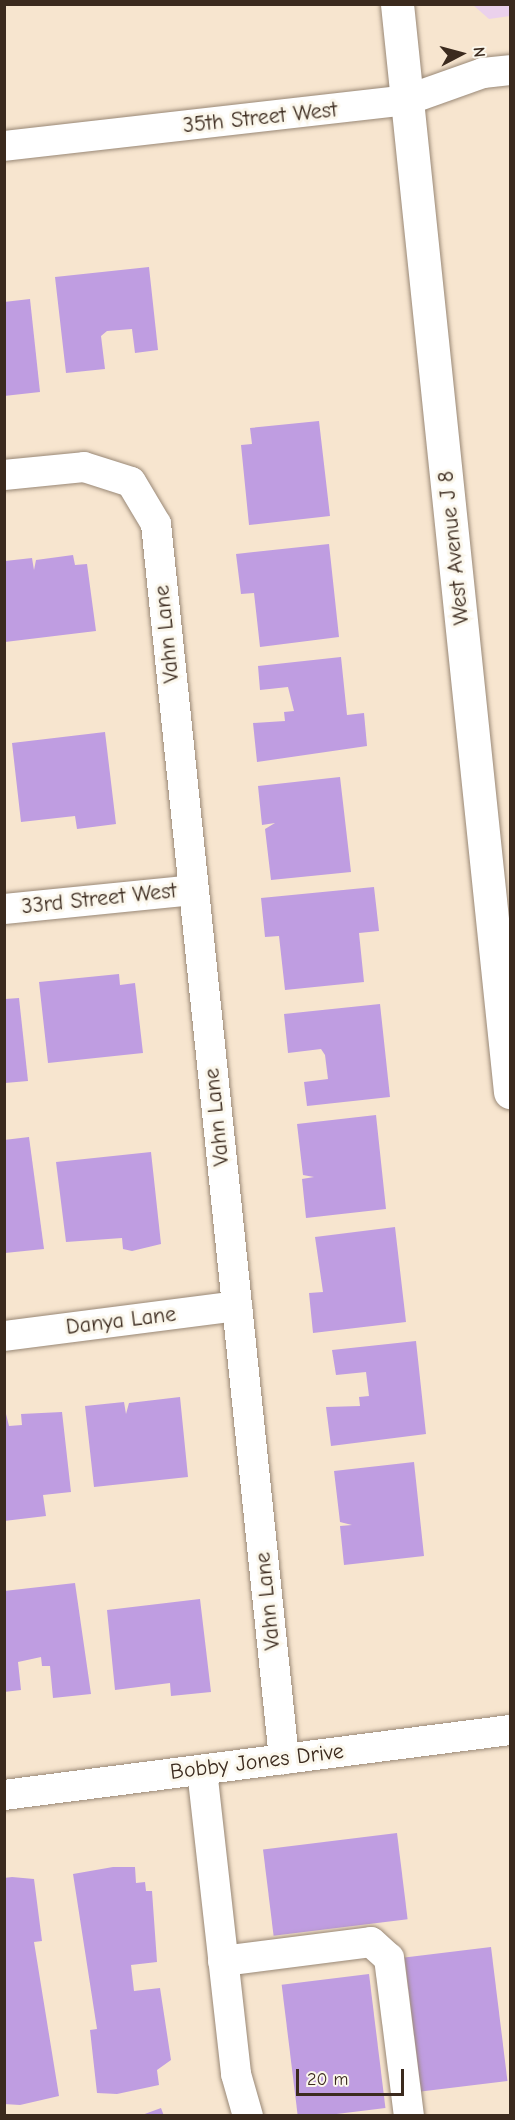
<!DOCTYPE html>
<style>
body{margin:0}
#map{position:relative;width:515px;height:2120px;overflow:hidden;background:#f7e5cf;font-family:"Comic Neue",sans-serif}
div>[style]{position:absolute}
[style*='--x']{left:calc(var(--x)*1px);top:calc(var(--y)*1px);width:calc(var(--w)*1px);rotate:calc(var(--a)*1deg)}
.built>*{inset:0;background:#ebd1ec}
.building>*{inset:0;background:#bf9de1;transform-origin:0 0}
.roads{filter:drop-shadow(0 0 2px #998876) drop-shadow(0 0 2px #998876)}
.minor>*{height:30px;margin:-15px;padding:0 15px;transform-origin:15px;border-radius:15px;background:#fff}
.tertiary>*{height:33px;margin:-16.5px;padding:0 16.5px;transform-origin:16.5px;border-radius:16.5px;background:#fff}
span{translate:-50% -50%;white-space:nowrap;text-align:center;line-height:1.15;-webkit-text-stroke:6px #fbf7ec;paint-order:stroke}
.street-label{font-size:22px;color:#3b2a1e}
.frame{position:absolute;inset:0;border:6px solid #3b2a1e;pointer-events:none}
.north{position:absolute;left:431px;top:24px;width:60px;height:60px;-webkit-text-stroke:4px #fbf7ec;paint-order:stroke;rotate:84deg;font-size:16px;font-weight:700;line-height:24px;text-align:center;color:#3b2a1e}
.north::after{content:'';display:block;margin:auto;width:21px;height:27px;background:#3b2a1e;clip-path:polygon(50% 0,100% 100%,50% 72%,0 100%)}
.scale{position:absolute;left:296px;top:2069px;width:108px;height:27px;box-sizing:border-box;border:3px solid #3b2a1e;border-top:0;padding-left:8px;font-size:18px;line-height:21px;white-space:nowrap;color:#3b2a1e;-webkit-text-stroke:4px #fbf7ec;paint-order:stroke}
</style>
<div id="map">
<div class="built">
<i style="clip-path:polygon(473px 5px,510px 5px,510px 16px,489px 19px)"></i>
</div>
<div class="building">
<i style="clip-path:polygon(149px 267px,158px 350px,135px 353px,132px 329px,107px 331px,101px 336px,105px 369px,66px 373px,55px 277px)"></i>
<i style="clip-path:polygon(30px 299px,40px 392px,4px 396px,4px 302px)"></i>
<i style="clip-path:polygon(319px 421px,330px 516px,249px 525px,241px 445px,252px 444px,250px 428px)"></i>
<i style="clip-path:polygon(329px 544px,339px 637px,260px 647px,254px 593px,241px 594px,236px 554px)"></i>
<i style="clip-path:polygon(73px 555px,75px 565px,87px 564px,96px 631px,5px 642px,5px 561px,32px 558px,34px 570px,36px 560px)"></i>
<i style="clip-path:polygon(341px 657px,347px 715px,364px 713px,367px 746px,257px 762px,253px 723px,285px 721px,284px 712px,294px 711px,288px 687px,260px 690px,258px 666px)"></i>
<i style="clip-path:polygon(105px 732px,116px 824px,77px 829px,75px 816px,21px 822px,12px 743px)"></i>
<i style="clip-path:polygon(340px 777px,351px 872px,271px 880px,265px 829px,275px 823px,262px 825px,258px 786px)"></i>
<i style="clip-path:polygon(374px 887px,379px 931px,359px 933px,364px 982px,285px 990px,279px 936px,265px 937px,261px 898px)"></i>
<i style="clip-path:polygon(119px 974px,120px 985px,135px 983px,143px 1053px,48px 1063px,39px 982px)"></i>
<i style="clip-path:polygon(19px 998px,28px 1081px,5px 1083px,5px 999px)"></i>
<i style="clip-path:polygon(380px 1004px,390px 1097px,307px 1106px,304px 1082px,328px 1079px,325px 1055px,321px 1049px,288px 1053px,284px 1014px)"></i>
<i style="clip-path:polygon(376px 1115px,386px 1209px,306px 1218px,302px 1179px,314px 1177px,303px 1175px,297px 1124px)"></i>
<i style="clip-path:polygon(29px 1137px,44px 1249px,5px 1253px,4px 1140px)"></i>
<i style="clip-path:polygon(151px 1152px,161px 1244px,132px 1251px,123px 1249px,122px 1238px,66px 1242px,56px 1162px)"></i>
<i style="clip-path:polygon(395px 1227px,406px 1322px,313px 1333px,309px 1293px,323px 1292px,315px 1237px)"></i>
<i style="clip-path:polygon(416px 1341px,426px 1434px,331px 1446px,326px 1407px,360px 1406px,359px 1397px,369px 1396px,366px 1372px,336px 1375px,332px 1350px)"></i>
<i style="clip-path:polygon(180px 1397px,188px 1477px,94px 1487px,85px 1406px,124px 1402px,126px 1414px,129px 1403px)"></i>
<i style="clip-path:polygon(4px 1406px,9px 1426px,22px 1425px,21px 1414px,62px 1412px,71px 1492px,43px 1495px,46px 1516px,4px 1521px)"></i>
<i style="clip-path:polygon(414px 1462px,424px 1556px,344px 1565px,340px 1526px,352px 1525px,340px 1522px,334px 1471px)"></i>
<i style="clip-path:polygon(75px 1583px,91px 1694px,53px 1698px,50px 1666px,42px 1666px,41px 1657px,18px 1662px,21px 1690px,4px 1692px,4px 1591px)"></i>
<i style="clip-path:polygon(200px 1599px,211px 1692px,171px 1696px,170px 1683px,115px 1690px,107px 1610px)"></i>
<i style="left:397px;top:1833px;width:87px;height:135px;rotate:83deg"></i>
<i style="clip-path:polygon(113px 1867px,135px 1867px,136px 1883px,145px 1882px,146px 1891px,152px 1891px,157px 1962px,131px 1965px,134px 1991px,160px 1988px,171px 2060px,157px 2070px,159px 2085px,117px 2094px,97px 2093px,90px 2030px,97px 2029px,73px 1874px)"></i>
<i style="clip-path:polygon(12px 1877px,34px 1879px,42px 1941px,34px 1942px,59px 2096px,20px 2105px,4px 2104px,4px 1878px)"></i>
<i style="left:491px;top:1947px;width:135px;height:87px;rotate:83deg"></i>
<i style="left:369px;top:1974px;width:135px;height:88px;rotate:83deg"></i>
<i style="clip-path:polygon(161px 2108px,164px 2116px,142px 2116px,142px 2115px)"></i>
</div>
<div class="roads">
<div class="minor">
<i style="--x:4;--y:146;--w:406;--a:-6.5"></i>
<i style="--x:407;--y:100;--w:81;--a:-19.6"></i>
<i style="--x:483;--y:73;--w:27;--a:-6"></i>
<i style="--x:4;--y:475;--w:80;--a:-5.7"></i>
<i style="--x:84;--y:467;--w:49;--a:17.7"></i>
<i style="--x:131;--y:482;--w:49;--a:59.2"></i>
<i style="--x:156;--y:524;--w:1242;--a:84.08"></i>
<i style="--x:4;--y:909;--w:190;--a:-5.7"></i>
<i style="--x:4;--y:1336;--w:235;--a:-7.3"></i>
<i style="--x:202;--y:1770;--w:306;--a:83.6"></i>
<i style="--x:236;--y:2074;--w:44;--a:74.1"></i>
<i style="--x:4;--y:1795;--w:510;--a:-7.32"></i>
<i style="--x:223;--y:1961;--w:149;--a:-7.3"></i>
<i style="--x:371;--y:1942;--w:24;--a:42"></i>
<i style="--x:389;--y:1958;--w:159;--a:82.8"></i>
</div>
<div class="tertiary">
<i style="--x:397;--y:4;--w:1094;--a:84.07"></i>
</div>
</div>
<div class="street-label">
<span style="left:260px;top:118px;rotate:-6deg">35th Street West</span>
<span style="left:454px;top:548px;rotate:-96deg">West Avenue J 8</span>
<span style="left:167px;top:634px;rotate:-96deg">Vahn Lane</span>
<span style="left:99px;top:899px;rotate:-6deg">33rd Street West</span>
<span style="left:217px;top:1117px;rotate:-96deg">Vahn Lane</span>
<span style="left:121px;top:1321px;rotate:-7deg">Danya Lane</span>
<span style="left:268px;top:1601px;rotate:-96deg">Vahn Lane</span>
<span style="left:257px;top:1762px;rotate:-7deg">Bobby Jones Drive</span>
</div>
<div class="frame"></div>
<div class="north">N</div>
<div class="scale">20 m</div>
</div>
